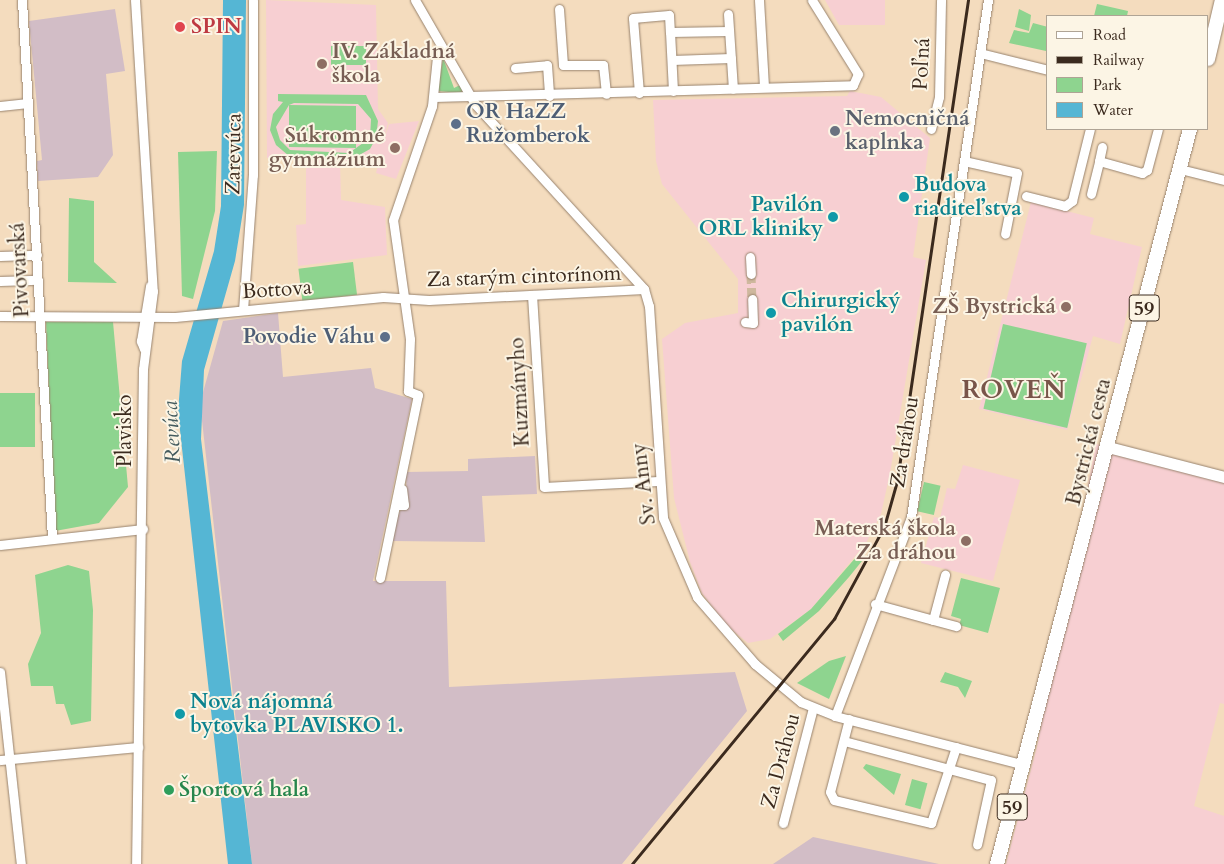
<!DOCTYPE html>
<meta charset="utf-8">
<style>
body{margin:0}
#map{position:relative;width:1224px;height:864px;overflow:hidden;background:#f4dcbe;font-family:Cardo,serif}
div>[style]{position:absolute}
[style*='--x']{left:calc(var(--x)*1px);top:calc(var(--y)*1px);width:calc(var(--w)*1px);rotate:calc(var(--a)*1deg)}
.built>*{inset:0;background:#f7cfd2}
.industrial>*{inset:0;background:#d2bdc6}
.green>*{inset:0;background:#8ed48f;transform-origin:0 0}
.water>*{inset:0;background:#55b6d4}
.minor-tunnel>*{height:9px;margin-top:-4.5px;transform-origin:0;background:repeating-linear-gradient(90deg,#cfb89e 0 9px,transparent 0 13.5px)}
.roads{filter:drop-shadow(0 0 1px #98836e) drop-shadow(0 0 1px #98836e)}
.minor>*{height:9px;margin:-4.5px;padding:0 4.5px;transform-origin:4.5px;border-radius:4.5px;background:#fff}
.tertiary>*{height:11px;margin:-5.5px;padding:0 5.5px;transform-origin:5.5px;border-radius:5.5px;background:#fff}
.primary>*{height:14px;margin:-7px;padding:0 7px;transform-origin:7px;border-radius:7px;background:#fff}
.rail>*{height:2.5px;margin:-1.25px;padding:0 1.25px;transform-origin:1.25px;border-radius:1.25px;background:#3b2a1e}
.dots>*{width:14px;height:14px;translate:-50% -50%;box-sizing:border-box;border:2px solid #fcf5e5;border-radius:50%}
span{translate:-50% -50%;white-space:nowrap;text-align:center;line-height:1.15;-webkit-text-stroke:4px #fcf5e5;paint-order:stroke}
.shield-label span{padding:1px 4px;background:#fcf5e5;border:1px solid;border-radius:4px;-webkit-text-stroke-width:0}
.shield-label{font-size:20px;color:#3b2a1e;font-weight:700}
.health-label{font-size:21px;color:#be3a42;font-weight:700}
.left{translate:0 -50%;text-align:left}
.education-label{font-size:21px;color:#785e54;font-weight:700}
.right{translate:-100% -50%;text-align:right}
.street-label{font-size:21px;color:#3b2a1e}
.service-label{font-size:21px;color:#4e5e75;font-weight:700}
.worship-label{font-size:21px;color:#5b616d;font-weight:700}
.culture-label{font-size:21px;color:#0d838f;font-weight:700}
.leisure-label{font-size:21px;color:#27864d;font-weight:700}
.water-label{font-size:22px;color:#445b5e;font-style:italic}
.district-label{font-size:26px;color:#79554a;font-weight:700;letter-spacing:1px}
.legend{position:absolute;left:1046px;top:15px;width:162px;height:115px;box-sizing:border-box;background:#fcf5e5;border:1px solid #afa495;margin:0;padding:6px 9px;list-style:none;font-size:15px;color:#3b2a1e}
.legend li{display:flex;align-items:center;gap:10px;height:25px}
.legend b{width:25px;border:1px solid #afa495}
</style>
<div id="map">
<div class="built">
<i style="clip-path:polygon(266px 0,376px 5px,378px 109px,388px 123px,382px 146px,389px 124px,419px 121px,396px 179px,376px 173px,378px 165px,340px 161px,341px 200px,385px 207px,387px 255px,298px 266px,296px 225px,306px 224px,306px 160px,316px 160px,267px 158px)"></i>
<i style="clip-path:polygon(825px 0,885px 0,885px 25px,839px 25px)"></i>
<i style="clip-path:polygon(850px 91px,881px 97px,930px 138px,913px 257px,926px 260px,890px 473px,881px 514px,866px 543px,811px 609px,770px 639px,748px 643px,726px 625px,702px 593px,690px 562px,674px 498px,662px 339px,685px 323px,738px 313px,738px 279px,662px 184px,656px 161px,653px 100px,847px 96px)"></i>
<i style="clip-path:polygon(1031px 202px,1094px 218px,1090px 234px,1142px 247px,1120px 344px,1093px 336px,1067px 430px,979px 409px)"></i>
<i style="clip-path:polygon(1096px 444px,1224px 472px,1224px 704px,1220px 703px,1194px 806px,1224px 816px,1224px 864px,1006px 864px,1037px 747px)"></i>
<i style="clip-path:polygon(963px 465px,1020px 480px,993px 581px,921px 563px,934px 517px,940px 518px,947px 488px,955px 489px)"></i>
</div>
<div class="industrial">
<i style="clip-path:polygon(115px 9px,125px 71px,106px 74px,113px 155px,98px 177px,38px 181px,37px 161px,42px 160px,29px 21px)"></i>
<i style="clip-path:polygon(278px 313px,283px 377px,371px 368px,375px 388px,412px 399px,373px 581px,446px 581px,449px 687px,735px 672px,747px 711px,622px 864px,252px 864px,200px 403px,223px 321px)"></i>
<i style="clip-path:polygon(535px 456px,537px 494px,482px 496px,485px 542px,391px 541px,393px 521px,401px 510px,407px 510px,406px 472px,468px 471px,468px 459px)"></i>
<i style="clip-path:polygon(813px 837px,939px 864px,773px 864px)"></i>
</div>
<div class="green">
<i style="clip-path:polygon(1097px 4px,1128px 11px,1127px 16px,1094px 16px)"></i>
<i style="clip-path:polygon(1019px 9px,1031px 15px,1029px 31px,1015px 27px)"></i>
<i style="clip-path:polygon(1033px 23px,1048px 27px,1046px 51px,1009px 43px,1014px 30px,1029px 33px)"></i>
<i style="left:331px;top:46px;width:35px;height:19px"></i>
<i style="clip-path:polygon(443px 58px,454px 88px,460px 85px,463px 91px,460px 93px,438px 91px)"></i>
<i style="clip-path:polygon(evenodd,278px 94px,366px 95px,378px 121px,376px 138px,370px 149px,354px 158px,289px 156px,276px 145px,270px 130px,273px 114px,283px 102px,278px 101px,278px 94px,294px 103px,358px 104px,371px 119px,370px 138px,349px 153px,290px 150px,280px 140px,276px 127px,289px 105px,289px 147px,356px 148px,356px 106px,289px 105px,294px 103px)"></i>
<i style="clip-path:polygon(217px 151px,215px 211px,193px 299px,182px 296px,178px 152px)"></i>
<i style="clip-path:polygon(69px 198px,94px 201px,94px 262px,117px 283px,68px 282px)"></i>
<i style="left:353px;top:262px;width:33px;height:55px;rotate:83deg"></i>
<i style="clip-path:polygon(46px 322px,113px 322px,128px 487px,99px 523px,55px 531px)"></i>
<i style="left:1003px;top:324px;width:86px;height:87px;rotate:13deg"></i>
<i style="left:35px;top:393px;width:54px;height:35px;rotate:90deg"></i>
<i style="left:924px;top:482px;width:17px;height:30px;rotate:13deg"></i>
<i style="clip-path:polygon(857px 556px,862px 561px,849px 577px,819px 611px,783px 641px,778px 634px,811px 609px)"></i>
<i style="clip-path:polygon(68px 565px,89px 571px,93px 610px,91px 721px,71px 725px,64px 704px,56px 704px,53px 686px,31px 686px,28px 664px,41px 633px,35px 575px)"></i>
<i style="clip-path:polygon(961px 578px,1000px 588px,988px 633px,959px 625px,961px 619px,951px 616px)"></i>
<i style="clip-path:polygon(846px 656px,829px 699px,797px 683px,829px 661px)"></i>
<i style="clip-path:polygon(945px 672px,972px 681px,965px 698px,958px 687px,940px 682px)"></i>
<i style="clip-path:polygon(866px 764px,901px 774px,894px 795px,863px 768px)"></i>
<i style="left:912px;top:779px;width:16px;height:27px;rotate:15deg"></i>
</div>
<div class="water">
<i style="clip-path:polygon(223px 0,246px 0,244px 205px,235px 261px,204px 370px,201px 439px,252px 864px,228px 864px,178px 412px,182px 361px,214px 251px,221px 206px)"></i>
</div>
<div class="minor-tunnel">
<i style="--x:751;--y:274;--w:25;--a:88"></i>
</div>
<div class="roads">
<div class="minor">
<i style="--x:22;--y:0;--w:539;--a:86.81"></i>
<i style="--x:135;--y:0;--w:292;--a:86.5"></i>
<i style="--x:153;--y:291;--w:79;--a:97.3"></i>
<i style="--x:143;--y:369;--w:495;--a:90.8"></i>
<i style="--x:415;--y:0;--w:120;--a:60"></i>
<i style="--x:475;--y:104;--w:251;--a:47.6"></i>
<i style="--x:644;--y:289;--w:18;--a:74"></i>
<i style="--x:649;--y:306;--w:212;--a:86.2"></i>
<i style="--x:663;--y:518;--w:86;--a:66.7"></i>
<i style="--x:697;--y:597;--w:89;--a:49.1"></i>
<i style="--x:755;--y:664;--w:60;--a:39.6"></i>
<i style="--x:801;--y:702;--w:37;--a:22"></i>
<i style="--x:835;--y:716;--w:195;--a:14.5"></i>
<i style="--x:759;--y:0;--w:87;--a:86.7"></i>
<i style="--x:559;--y:9;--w:56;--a:85.9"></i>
<i style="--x:563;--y:65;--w:40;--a:0"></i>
<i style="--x:603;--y:65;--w:29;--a:84"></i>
<i style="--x:728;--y:14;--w:75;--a:86.2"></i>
<i style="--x:980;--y:53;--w:70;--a:14"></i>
<i style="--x:672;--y:60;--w:59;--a:-1.9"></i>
<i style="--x:515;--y:68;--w:32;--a:-5"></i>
<i style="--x:547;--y:65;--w:31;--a:86"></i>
<i style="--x:673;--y:91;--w:59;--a:-92.9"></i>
<i style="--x:670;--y:32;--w:59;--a:-1"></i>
<i style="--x:639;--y:93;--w:75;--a:-94.6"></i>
<i style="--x:633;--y:18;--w:36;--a:-5"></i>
<i style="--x:669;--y:15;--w:17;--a:87"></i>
<i style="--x:434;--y:97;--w:419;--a:-1.6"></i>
<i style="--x:853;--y:85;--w:12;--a:-66"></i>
<i style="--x:858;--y:74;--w:87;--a:-121.9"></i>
<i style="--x:0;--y:106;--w:28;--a:-6"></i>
<i style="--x:931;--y:129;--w:33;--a:-76"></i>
<i style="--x:939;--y:97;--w:97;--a:-88.8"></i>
<i style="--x:1102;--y:147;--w:14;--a:102"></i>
<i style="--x:1099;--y:161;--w:45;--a:15.6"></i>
<i style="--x:1142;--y:173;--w:6;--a:-31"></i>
<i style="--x:1147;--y:170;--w:42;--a:-75"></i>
<i style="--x:964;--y:161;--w:54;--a:12.8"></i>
<i style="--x:1017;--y:173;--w:62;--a:101.1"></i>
<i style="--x:1180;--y:169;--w:45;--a:14"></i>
<i style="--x:1091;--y:194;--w:34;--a:-76"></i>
<i style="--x:1026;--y:196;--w:40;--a:14.4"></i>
<i style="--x:1065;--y:206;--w:9;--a:-36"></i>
<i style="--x:1072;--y:201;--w:74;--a:-76"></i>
<i style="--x:0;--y:256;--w:37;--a:-2"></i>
<i style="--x:750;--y:257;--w:17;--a:87"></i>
<i style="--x:0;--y:281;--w:38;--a:-2"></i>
<i style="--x:532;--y:295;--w:192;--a:86.4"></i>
<i style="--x:544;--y:487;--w:114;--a:-3"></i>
<i style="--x:243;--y:310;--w:135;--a:-85.8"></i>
<i style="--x:253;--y:175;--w:175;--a:-90"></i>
<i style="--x:0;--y:316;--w:175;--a:0.3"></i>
<i style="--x:175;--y:317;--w:209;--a:-5.5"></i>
<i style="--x:383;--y:297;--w:46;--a:3.7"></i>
<i style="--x:429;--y:300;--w:215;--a:-2.9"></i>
<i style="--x:745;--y:322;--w:8;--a:7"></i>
<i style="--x:753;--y:323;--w:24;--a:-92"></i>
<i style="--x:144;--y:349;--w:9;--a:-111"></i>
<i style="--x:141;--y:341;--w:56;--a:-80.7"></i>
<i style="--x:396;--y:505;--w:8;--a:0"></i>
<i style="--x:404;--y:505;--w:16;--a:-97"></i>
<i style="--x:0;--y:545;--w:144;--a:-6.4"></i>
<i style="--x:380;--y:578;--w:187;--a:-78.3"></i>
<i style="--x:418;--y:395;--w:11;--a:-158"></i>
<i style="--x:408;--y:391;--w:52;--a:-87.8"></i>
<i style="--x:410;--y:339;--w:120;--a:-98.1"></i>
<i style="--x:393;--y:220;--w:120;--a:-71.1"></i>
<i style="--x:432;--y:106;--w:49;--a:-84.2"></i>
<i style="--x:437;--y:57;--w:10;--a:-53"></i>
<i style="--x:875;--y:604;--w:60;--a:15.4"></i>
<i style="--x:933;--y:620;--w:47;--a:-75.1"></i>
<i style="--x:933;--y:620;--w:24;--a:15"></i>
<i style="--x:0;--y:672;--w:193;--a:83.8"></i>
<i style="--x:835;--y:716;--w:213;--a:-69.1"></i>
<i style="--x:911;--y:517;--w:523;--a:-81.53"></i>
<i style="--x:849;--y:719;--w:75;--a:104.6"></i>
<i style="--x:830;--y:792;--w:9;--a:63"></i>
<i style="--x:834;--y:800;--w:100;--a:13.3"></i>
<i style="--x:931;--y:823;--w:80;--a:-71.8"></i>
<i style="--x:844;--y:741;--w:152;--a:14.9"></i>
<i style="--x:991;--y:780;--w:66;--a:102.2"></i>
<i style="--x:0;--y:760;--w:139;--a:-5.4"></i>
<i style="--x:783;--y:823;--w:119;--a:-75.4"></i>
</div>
<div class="tertiary">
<i style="--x:1108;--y:447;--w:120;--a:14.5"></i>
</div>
<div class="primary">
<i style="--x:1208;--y:59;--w:61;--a:-76.7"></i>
<i style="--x:997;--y:864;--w:760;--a:-75.29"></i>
</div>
</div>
<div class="rail">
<i style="--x:632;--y:864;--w:318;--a:-50.5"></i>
<i style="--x:834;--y:619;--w:105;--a:-61.5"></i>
<i style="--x:884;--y:527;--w:48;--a:-74.2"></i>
<i style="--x:897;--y:481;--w:486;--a:-81.6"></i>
</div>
<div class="dots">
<i style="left:180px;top:27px;background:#e0444e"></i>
<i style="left:322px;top:64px;background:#8d6e63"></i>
<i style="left:456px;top:124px;background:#5c6f8a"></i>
<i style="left:835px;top:131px;background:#6b7280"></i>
<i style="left:395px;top:148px;background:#8d6e63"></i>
<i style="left:904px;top:197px;background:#0f9aa8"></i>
<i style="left:833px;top:217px;background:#0f9aa8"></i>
<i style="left:1066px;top:307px;background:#8d6e63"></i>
<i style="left:771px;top:313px;background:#0f9aa8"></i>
<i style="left:385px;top:337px;background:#5c6f8a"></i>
<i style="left:966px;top:541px;background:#8d6e63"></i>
<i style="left:180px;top:714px;background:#0f9aa8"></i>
<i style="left:169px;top:790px;background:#2e9e5b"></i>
</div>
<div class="shield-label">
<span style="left:1144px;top:308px">59</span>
<span style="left:1012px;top:807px">59</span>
</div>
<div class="health-label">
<span class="left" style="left:191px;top:27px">SPIN</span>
</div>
<div class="education-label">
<span class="left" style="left:332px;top:64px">IV. Základná<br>škola</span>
<span class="right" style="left:385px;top:148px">Súkromné<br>gymnázium</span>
<span class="right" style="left:1056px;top:307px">ZŠ Bystrická</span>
<span class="right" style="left:956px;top:541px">Materská škola<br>Za dráhou</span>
</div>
<div class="street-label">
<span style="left:922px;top:64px;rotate:-87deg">Poľná</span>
<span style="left:234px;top:154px;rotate:-89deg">Zarevúca</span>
<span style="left:20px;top:270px;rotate:-93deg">Pivovarská</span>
<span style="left:524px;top:277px;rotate:-2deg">Za starým cintorínom</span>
<span style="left:277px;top:290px;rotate:-4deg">Bottova</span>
<span style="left:520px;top:392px;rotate:-93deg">Kuzmányho</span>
<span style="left:125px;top:431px;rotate:-90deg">Plavisko</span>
<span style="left:905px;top:442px;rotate:-81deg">Za dráhou</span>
<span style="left:1089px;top:442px;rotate:-76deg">Bystrická cesta</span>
<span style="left:644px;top:484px;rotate:-97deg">Sv. Anny</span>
<span style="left:781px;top:761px;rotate:-75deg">Za Dráhou</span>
</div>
<div class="service-label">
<span class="left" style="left:466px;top:124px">OR HaZZ<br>Ružomberok</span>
<span class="right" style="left:375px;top:337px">Povodie Váhu</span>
</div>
<div class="worship-label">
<span class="left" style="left:845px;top:131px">Nemocničná<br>kaplnka</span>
</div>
<div class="culture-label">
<span class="left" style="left:914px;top:197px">Budova<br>riaditeľstva</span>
<span class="right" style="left:823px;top:217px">Pavilón<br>ORL kliniky</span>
<span class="left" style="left:781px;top:313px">Chirurgický<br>pavilón</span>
<span class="left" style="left:190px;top:714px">Nová nájomná<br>bytovka PLAVISKO 1.</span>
</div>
<div class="leisure-label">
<span class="left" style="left:179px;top:790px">Športová hala</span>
</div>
<div class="water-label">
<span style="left:172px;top:432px;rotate:-93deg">Revúca</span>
</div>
<div class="district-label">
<span style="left:1014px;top:390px">ROVEŇ</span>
</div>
<ul class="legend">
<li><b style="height:6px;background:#fff"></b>Road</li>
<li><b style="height:6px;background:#3b2a1e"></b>Railway</li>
<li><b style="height:14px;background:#8ed48f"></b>Park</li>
<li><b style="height:14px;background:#55b6d4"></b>Water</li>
</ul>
</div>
